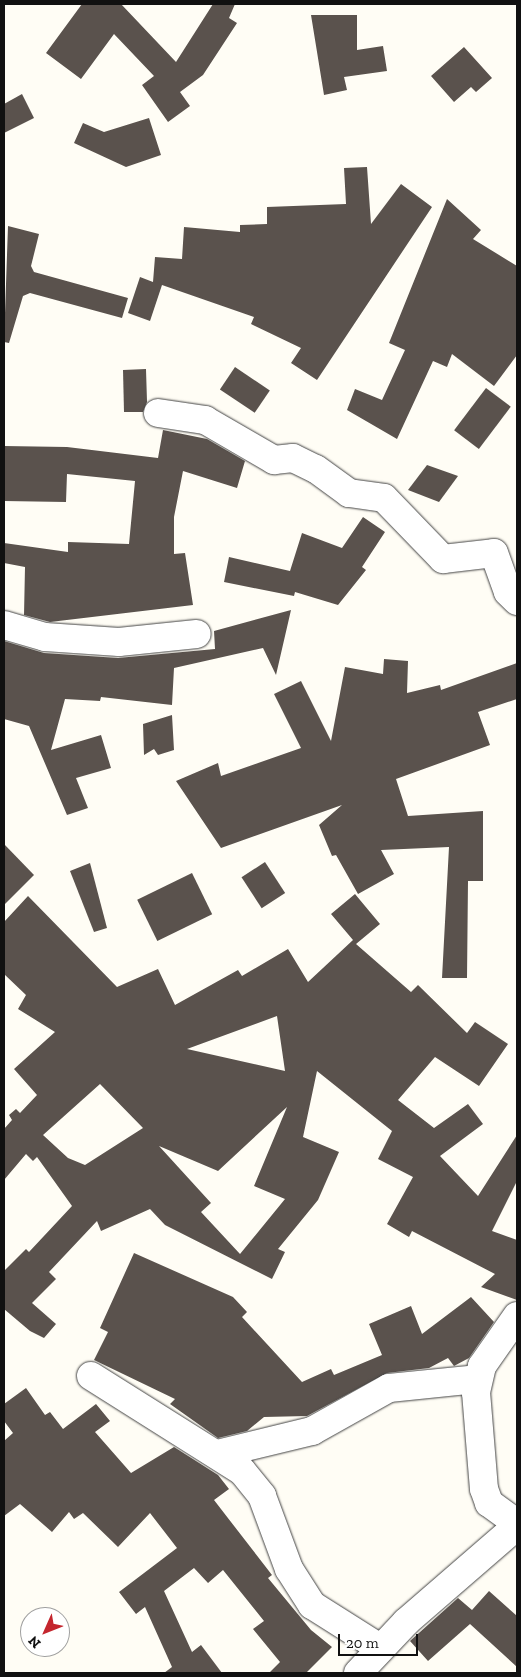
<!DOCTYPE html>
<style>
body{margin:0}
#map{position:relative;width:521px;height:1677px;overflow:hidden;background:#fffdf5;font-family:"Zilla Slab",serif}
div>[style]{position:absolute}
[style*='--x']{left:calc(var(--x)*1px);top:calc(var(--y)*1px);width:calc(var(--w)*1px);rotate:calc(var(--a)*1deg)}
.building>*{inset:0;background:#5a524d;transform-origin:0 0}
.roads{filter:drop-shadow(0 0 1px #444) drop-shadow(0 0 1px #444)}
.minor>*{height:28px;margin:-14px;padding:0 14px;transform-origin:14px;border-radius:14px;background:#fff}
span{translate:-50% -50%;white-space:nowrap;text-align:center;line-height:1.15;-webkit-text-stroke:5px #fff;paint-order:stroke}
.frame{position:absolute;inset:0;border:5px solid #111;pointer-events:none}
.north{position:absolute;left:20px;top:1607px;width:50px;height:50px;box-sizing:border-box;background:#fff;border:1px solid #a0a0a0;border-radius:50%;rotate:226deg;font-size:14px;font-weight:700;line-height:20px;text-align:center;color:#111}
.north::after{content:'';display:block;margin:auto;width:18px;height:22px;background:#c4262e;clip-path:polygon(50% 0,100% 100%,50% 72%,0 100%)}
.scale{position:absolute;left:338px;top:1634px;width:80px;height:22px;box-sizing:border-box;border:2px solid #111;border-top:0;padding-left:6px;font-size:15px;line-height:18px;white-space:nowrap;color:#111;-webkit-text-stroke:4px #fff;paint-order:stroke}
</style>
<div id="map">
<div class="building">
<i style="clip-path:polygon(82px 4px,121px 4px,176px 62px,213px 4px,235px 4px,229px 18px,237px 23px,203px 75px,180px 92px,190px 106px,168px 122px,142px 85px,154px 76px,114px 34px,81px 79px,46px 53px)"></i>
<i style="clip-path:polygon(311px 15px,357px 15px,357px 50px,383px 46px,387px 71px,344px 77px,347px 90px,324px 95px)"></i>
<i style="clip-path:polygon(464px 47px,492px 78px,476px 92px,471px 87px,454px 102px,431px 76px)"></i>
<i style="clip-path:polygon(22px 94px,34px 118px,4px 133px,4px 104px)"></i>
<i style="clip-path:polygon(149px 118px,161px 155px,126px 167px,74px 143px,83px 123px,104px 132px)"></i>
<i style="clip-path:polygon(367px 167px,371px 224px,401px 184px,432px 207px,317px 380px,291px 363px,301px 348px,251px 324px,254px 317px,162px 285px,150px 321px,128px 313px,140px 277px,153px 282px,155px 257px,182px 259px,184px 227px,240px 232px,240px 225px,267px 224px,267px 207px,346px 204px,344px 168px)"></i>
<i style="clip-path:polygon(447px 199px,481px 230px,473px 239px,517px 266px,517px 355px,494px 386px,452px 354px,447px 367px,433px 361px,397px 439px,347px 410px,355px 389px,382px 400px,405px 350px,389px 343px)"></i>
<i style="clip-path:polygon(8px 226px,39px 234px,31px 266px,34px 272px,128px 298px,122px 318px,30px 293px,23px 296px,9px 343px,4px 342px)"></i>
<i style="left:235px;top:367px;width:42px;height:27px;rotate:34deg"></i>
<i style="clip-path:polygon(146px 369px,147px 402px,143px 412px,124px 412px,123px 370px)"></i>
<i style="left:486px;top:388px;width:31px;height:53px;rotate:37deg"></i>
<i style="clip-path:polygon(163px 430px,207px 439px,245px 461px,237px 488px,183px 471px,174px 517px,174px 554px,185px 553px,193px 605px,50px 622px,24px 615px,25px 567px,4px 563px,4px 543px,68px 552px,68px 542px,129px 544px,135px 481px,67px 474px,66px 502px,4px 501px,4px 446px,67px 447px,158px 458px)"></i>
<i style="clip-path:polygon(427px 465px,458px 476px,439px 502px,408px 490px)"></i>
<i style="clip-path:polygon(363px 517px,385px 532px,362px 567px,366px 570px,338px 605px,295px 592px,294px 596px,224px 582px,229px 557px,290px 571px,302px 533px,342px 548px)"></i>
<i style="clip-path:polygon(291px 610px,276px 675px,263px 648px,174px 668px,172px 705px,101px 697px,100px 701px,65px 699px,51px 750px,101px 735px,111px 768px,76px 778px,88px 808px,67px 815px,29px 726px,4px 719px,4px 641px,44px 653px,118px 658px,215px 649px,214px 631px)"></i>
<i style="clip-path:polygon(384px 659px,408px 661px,407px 693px,440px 685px,441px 690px,517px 663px,517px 699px,478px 712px,490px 745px,396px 779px,408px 816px,483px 811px,483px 881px,468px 881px,467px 978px,442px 978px,449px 847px,381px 850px,394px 874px,358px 894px,336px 855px,332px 856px,319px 825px,342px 805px,221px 848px,176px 781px,218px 763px,221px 776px,301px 748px,274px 694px,301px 681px,331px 741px,345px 667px,383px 674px)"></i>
<i style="clip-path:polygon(172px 715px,174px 750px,158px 755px,154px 749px,144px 755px,143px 724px)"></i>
<i style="clip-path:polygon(4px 844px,34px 875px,4px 905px)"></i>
<i style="left:265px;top:862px;width:37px;height:28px;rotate:57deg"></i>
<i style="clip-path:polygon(90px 863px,107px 928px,94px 932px,70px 871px)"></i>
<i style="left:192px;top:873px;width:46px;height:61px;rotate:64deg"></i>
<i style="clip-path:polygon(evenodd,355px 894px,380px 924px,356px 944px,411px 992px,418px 985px,467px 1033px,475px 1022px,508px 1044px,479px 1086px,435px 1057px,398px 1100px,434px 1128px,468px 1104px,483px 1124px,440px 1156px,478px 1196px,517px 1135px,517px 1181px,492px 1231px,517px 1240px,517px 1300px,481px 1287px,495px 1274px,412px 1231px,409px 1237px,387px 1224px,413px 1177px,378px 1159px,392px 1131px,317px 1071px,303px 1137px,339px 1152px,318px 1200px,278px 1249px,285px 1252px,272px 1279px,165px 1225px,150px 1209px,101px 1231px,97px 1221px,49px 1272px,56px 1279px,32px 1303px,56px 1324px,44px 1338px,30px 1331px,4px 1309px,4px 1271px,26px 1249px,29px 1252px,72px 1206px,37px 1157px,33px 1161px,26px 1154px,4px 1180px,4px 1129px,12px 1120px,9px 1115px,16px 1109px,20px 1113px,37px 1095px,14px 1069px,55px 1032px,18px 1009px,26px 995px,4px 974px,4px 922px,28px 896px,117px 987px,158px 969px,175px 1005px,238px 970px,242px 976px,288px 949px,308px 982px,353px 940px,331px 914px,355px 894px,277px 1016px,285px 1071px,187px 1049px,277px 1016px,355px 894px,100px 1084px,143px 1128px,85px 1165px,68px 1158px,43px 1135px,100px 1084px,355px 894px,287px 1107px,254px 1186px,285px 1199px,240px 1254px,201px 1212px,211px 1203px,159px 1146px,218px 1171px,287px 1107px)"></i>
<i style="clip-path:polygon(134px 1253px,233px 1297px,247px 1312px,242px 1317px,302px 1382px,331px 1369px,334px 1375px,382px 1355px,369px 1324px,411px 1306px,422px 1334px,471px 1297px,494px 1322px,469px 1358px,454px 1366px,448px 1358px,429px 1368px,387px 1373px,307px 1416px,264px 1417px,247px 1431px,218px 1438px,170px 1404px,175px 1399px,94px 1360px,108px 1332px,100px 1328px)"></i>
<i style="clip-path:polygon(26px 1388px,45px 1415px,50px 1412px,63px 1429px,96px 1404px,110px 1421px,95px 1432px,131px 1473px,174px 1447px,218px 1475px,229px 1489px,214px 1500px,272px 1575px,268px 1578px,311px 1630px,332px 1647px,306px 1673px,269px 1673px,280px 1662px,253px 1629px,264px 1621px,223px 1570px,208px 1583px,194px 1568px,164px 1591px,192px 1652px,201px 1645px,222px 1673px,164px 1673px,172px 1667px,145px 1607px,136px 1614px,119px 1592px,177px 1548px,150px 1513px,118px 1547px,83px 1513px,74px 1519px,69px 1512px,52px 1532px,20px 1504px,4px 1516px,4px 1441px,13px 1433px,4px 1421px,4px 1404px)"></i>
<i style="clip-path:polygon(489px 1591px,517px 1616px,517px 1667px,470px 1624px,428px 1661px,410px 1641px,458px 1598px,472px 1610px)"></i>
</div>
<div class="roads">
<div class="minor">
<i style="--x:158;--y:413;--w:48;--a:8.5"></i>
<i style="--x:205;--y:420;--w:80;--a:30.1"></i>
<i style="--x:274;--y:460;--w:19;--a:-6"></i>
<i style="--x:293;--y:458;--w:25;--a:26"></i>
<i style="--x:316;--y:469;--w:41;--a:36"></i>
<i style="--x:349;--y:493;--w:35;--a:8"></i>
<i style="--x:384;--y:498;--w:85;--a:46"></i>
<i style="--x:443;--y:559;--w:51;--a:-6.7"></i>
<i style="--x:494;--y:553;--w:41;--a:70.3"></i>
<i style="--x:508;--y:592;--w:13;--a:45"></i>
<i style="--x:4;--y:625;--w:43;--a:16.3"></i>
<i style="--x:45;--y:637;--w:74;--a:3.9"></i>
<i style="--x:119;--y:642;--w:78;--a:-5.9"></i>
<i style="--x:517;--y:1316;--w:61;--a:125"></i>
<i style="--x:482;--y:1366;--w:27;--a:103"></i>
<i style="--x:476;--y:1392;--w:97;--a:85.3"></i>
<i style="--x:484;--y:1489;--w:15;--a:70"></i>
<i style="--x:489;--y:1503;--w:34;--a:36"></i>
<i style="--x:91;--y:1376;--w:178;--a:32.2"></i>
<i style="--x:242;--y:1471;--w:32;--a:51"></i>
<i style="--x:262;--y:1496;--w:78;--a:69.7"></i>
<i style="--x:289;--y:1569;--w:43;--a:57.4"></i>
<i style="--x:312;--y:1605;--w:80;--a:32.3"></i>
<i style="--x:217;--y:1454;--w:98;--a:-13.6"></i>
<i style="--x:312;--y:1431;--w:88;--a:-29.2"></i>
<i style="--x:389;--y:1388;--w:88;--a:-5.8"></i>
<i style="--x:358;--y:1673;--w:70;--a:-46.7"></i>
<i style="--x:406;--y:1622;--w:147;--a:-40.9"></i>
</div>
</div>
<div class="frame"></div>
<div class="north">N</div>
<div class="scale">20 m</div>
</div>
